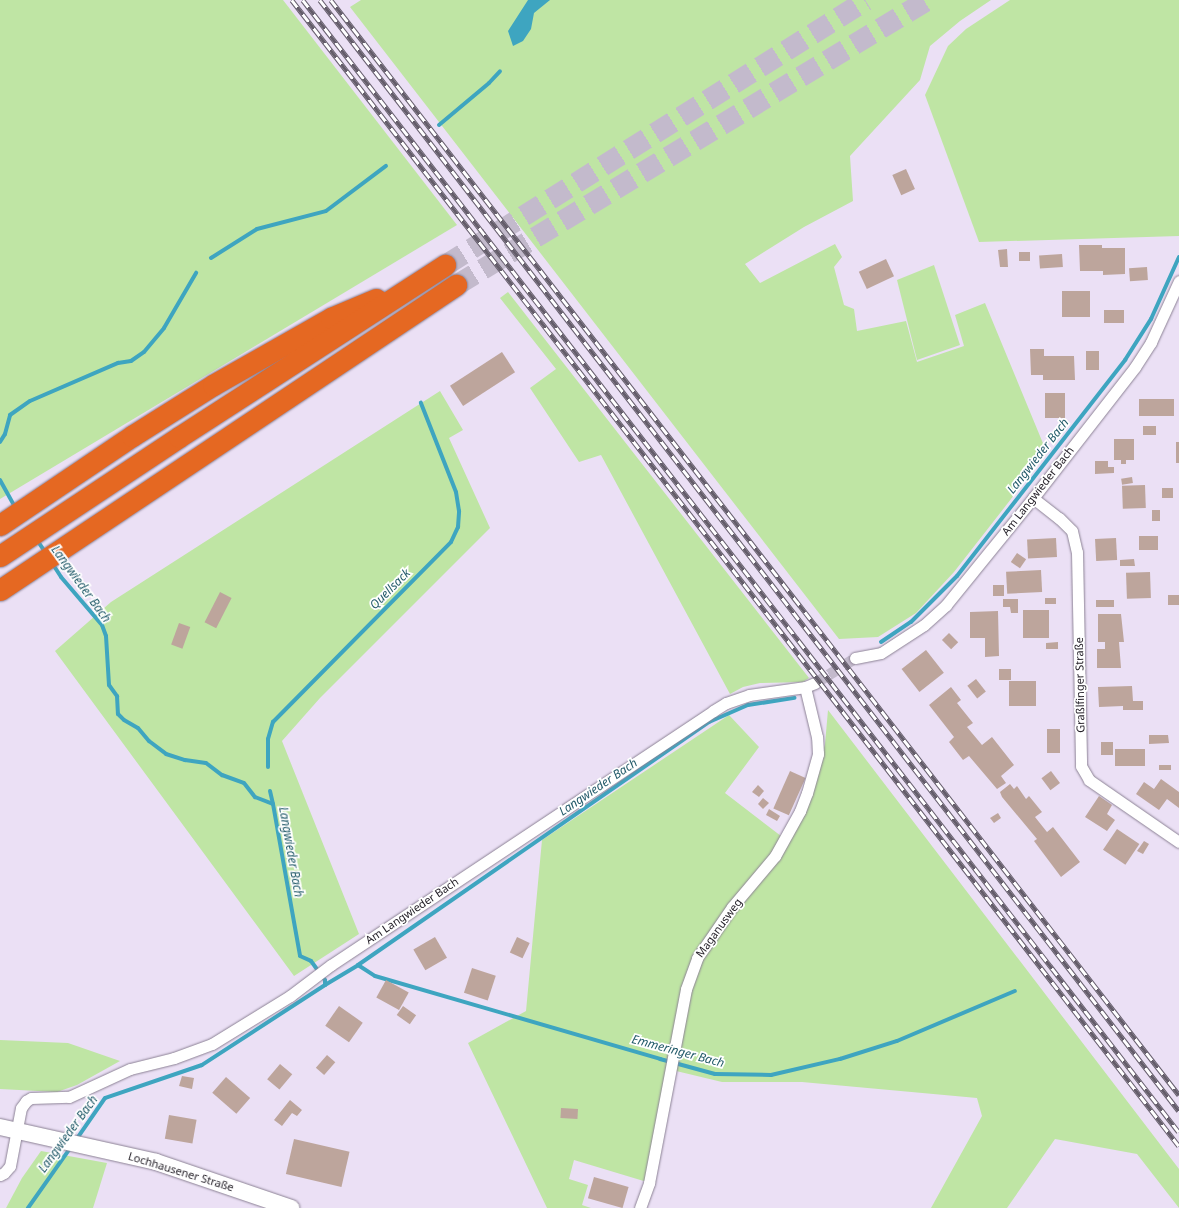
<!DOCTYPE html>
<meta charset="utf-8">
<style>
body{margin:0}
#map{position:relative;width:1179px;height:1208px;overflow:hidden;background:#ebe0f5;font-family:"Noto Sans",sans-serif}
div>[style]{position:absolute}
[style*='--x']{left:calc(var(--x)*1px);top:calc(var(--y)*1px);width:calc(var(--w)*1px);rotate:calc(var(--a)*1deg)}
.green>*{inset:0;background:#bfe5a4}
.water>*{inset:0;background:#3ea5c0}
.stream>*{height:4px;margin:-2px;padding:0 2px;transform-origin:2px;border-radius:2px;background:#3ea5c0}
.building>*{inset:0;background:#bda59c;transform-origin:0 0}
.minor-tunnel>*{height:11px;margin-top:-5.5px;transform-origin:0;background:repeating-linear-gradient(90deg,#c3bacc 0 11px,transparent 0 16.5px)}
.motorway-tunnel>*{height:21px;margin-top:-10.5px;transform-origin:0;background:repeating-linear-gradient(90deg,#c3bacc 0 21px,transparent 0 31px)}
.roads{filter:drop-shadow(0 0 1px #8c8295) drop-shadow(0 0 1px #8c8295)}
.minor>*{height:11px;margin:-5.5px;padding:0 5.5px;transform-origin:5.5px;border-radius:5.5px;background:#fff}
.secondary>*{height:16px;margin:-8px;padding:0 8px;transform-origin:8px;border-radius:8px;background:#fff}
.motorway>*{height:21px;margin:-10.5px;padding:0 10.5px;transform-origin:10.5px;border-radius:10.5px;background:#e56822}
.rail>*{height:4.5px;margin-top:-2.25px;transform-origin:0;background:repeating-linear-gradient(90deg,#fff 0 9px,#645d6a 0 18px);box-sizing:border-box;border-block:1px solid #645d6a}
span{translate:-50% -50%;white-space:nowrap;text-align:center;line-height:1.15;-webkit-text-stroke:3.5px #fff;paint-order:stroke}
.street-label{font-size:11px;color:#252129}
.water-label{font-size:12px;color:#225a69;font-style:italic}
</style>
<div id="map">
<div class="green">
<i style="clip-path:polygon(0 0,283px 0,457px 225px,0 499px)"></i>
<i style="clip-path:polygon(361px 0,991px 0,960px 21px,930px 46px,920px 80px,850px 156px,853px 201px,804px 227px,745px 264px,760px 283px,835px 244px,842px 257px,834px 267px,844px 305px,854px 309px,857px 331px,906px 321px,917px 362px,964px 346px,955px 315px,985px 303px,1047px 453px,954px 572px,916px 613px,878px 637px,839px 639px,350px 7px)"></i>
<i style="clip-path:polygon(1010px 0,1179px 0,1179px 236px,979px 242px,925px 95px,948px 46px,966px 29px)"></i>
<i style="clip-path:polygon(934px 265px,960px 345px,917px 360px,897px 280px)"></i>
<i style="clip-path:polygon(508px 292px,809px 678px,803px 682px,760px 683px,743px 687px,730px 694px,601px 455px,579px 462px,530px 388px,556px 369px,500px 298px)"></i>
<i style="clip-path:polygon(440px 391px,463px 430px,449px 438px,490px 528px,320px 698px,282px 741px,359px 934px,294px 976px,55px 651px,111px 602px)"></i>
<i style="clip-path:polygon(828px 710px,1179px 1169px,1179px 1208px,1137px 1154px,1055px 1139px,1007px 1208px,931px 1208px,982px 1116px,977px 1098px,802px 1082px,722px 1082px,672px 1070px,693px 976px,703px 952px,812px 795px,825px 744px)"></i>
<i style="clip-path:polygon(729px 715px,759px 747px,725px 793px,781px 836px,779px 843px,695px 956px,647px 1182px,574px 1160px,569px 1179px,588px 1185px,582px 1205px,591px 1208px,547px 1208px,468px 1043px,526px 1011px,542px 840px)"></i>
<i style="clip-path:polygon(0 1040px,68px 1043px,120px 1061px,77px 1085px,57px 1092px,0 1089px)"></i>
<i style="clip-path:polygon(41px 1151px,107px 1163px,93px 1208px,6px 1208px,22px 1178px)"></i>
</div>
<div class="water">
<i style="clip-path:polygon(528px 0,550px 0,534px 13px,531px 29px,523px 41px,513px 46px,508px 31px)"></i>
</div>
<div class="stream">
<i style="--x:439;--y:125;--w:65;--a:-40"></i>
<i style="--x:489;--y:83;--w:16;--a:-47"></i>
<i style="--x:211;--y:258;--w:54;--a:-32.2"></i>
<i style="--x:257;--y:229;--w:71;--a:-14.6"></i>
<i style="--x:326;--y:211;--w:75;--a:-36.9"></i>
<i style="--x:0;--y:442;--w:9;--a:-58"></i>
<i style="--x:5;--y:434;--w:20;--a:-75"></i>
<i style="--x:10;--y:415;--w:24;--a:-35"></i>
<i style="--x:30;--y:401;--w:96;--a:-23.4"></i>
<i style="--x:118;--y:363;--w:13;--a:-9"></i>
<i style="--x:131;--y:361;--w:16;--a:-35"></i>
<i style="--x:144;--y:352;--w:31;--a:-50"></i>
<i style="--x:164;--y:328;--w:64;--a:-59.8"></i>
<i style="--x:0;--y:480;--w:31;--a:61"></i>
<i style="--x:37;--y:540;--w:14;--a:56"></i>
<i style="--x:52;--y:563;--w:17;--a:57"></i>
<i style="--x:61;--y:577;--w:63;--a:49.5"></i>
<i style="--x:102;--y:625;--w:12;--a:70"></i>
<i style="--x:106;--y:636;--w:49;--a:86.5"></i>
<i style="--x:109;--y:685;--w:14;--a:54"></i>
<i style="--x:117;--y:696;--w:18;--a:87"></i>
<i style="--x:118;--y:714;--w:8;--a:45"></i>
<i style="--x:124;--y:720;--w:16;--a:30"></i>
<i style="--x:138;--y:728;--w:17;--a:50"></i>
<i style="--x:149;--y:741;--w:21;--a:37"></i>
<i style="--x:166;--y:754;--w:20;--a:18"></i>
<i style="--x:185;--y:760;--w:21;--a:8"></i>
<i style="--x:206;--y:763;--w:20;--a:37"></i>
<i style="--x:222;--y:775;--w:23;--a:20"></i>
<i style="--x:244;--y:783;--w:18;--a:52"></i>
<i style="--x:255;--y:797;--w:19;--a:21"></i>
<i style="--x:273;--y:804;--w:154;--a:79.9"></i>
<i style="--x:300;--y:956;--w:12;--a:24"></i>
<i style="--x:311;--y:961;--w:24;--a:54"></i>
<i style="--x:325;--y:980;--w:5;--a:90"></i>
<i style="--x:325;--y:985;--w:147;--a:147"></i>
<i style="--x:202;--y:1065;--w:102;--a:161.2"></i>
<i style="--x:105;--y:1098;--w:51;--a:124.6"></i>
<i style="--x:881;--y:642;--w:36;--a:-34"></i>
<i style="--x:911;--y:622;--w:65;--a:-45"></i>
<i style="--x:957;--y:576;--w:274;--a:-52.1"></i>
<i style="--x:1125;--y:360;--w:49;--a:-57.6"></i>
<i style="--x:1151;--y:319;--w:68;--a:-65.7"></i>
<i style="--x:268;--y:767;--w:28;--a:-90"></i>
<i style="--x:268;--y:739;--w:18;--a:-74"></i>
<i style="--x:273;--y:722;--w:253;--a:-45.3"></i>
<i style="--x:451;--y:542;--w:17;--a:-65"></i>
<i style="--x:458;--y:527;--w:16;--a:-86"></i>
<i style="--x:459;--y:511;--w:19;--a:-99"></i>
<i style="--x:456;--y:492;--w:96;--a:-111.5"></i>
<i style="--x:270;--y:791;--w:13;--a:77"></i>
<i style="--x:358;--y:965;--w:20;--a:33"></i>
<i style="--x:375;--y:976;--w:297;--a:16.2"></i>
<i style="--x:660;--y:1059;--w:57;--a:15.3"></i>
<i style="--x:715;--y:1074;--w:56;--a:1"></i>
<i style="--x:771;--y:1075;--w:71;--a:-13.1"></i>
<i style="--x:840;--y:1059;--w:60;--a:-17.5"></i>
<i style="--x:897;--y:1041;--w:128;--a:-23"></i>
<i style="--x:325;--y:985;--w:39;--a:-31"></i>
<i style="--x:358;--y:965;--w:427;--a:-34.7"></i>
<i style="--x:709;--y:722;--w:43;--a:-23.6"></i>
<i style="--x:748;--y:705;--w:47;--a:-8.7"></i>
<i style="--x:28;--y:1208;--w:75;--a:-54.8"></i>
</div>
<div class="building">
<i style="left:906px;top:169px;width:22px;height:15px;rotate:66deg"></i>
<i style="clip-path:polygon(1079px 245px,1102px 245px,1102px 248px,1125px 248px,1125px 274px,1103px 275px,1103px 271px,1080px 271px)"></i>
<i style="clip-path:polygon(1007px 249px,1008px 267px,1000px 267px,998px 250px)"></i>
<i style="left:1030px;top:252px;width:9px;height:11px;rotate:90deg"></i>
<i style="left:1062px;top:254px;width:13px;height:23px;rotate:86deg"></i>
<i style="left:886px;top:259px;width:19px;height:30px;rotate:65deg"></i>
<i style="left:1147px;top:267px;width:13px;height:18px;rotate:86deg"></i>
<i style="left:1062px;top:291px;width:28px;height:26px"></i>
<i style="left:1104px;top:310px;width:20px;height:13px"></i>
<i style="clip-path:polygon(1030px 349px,1044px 349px,1044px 356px,1074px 356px,1075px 380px,1043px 380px,1043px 375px,1031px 375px)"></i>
<i style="left:1086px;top:351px;width:13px;height:19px"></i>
<i style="left:502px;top:352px;width:24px;height:62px;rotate:57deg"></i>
<i style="left:1045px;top:393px;width:20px;height:25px"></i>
<i style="left:1139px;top:399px;width:35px;height:17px"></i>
<i style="left:1143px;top:426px;width:13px;height:9px"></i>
<i style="clip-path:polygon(1114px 439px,1134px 439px,1134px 460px,1126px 460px,1126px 464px,1121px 464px,1121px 460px,1114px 460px)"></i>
<i style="left:1176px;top:442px;width:3px;height:21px"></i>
<i style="clip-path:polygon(1095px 461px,1108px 461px,1108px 467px,1114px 467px,1114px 473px,1095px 474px)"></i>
<i style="left:1132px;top:477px;width:6px;height:11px;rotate:81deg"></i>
<i style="left:1145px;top:485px;width:23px;height:23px;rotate:88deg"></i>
<i style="left:1173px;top:488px;width:10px;height:11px;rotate:90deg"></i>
<i style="left:1152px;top:510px;width:8px;height:11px"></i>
<i style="left:1139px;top:536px;width:19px;height:14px"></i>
<i style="left:1056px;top:538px;width:19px;height:29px;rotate:87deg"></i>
<i style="left:1116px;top:538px;width:22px;height:21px;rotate:87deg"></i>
<i style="left:1017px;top:553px;width:11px;height:11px;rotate:34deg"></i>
<i style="clip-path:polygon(1134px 559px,1135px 566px,1120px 566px,1120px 560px)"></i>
<i style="left:1041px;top:570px;width:22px;height:35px;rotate:87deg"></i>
<i style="left:1150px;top:572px;width:26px;height:24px;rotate:88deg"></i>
<i style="left:993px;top:585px;width:11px;height:11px"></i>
<i style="left:220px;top:592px;width:13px;height:34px;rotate:27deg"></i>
<i style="left:1168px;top:595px;width:11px;height:10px"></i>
<i style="left:1045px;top:598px;width:11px;height:6px"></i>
<i style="clip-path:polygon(1003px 599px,1018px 599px,1018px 613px,1011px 613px,1010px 607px,1003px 607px)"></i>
<i style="left:1096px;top:600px;width:18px;height:7px"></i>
<i style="left:1023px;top:610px;width:26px;height:28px"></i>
<i style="clip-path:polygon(998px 611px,999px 656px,985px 657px,985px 638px,970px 638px,970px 612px)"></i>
<i style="clip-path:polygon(1098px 614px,1121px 614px,1124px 642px,1119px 642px,1121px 668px,1097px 668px,1097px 649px,1105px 649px,1105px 642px,1098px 642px)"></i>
<i style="left:179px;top:623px;width:12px;height:23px;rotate:20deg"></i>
<i style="left:949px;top:633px;width:13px;height:10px;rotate:45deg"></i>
<i style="clip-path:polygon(1058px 642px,1058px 649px,1046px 649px,1046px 643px)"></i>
<i style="left:926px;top:650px;width:29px;height:31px;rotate:52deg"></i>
<i style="left:999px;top:669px;width:12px;height:11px"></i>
<i style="left:976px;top:679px;width:16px;height:11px;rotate:52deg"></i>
<i style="left:1009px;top:681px;width:27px;height:25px"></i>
<i style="clip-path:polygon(1132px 686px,1133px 701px,1143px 701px,1143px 710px,1123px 710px,1123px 706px,1099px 707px,1098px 687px)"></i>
<i style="clip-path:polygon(951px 687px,961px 700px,957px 703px,973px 723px,967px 727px,982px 745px,992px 737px,1014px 765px,1001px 776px,1006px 783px,997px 789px,969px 756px,963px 760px,949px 742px,954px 737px,929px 705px)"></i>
<i style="left:1047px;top:729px;width:13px;height:24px"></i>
<i style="clip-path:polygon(1149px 735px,1168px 735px,1169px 743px,1149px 744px)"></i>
<i style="left:1101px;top:742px;width:12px;height:13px"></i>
<i style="left:1115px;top:749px;width:30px;height:17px"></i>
<i style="left:1159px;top:765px;width:12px;height:5px"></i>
<i style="left:790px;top:771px;width:17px;height:41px;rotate:24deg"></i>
<i style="left:1051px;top:771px;width:15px;height:12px;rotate:53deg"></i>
<i style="clip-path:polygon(1161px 779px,1179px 792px,1179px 808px,1167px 799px,1159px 810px,1136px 794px,1144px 782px,1154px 789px)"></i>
<i style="clip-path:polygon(1010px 784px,1014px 789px,1017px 786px,1026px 799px,1029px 796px,1042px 812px,1035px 817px,1047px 832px,1053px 827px,1080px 862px,1061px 877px,1034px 841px,1037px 839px,1002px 797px,1000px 792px)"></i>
<i style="clip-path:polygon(758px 785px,764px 791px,759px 797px,752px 792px)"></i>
<i style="clip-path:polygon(1099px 796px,1112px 805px,1107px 814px,1115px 820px,1107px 831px,1085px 817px)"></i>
<i style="clip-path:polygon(763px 798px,769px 803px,763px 809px,758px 804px)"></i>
<i style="clip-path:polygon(769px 809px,780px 816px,777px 821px,766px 815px)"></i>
<i style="clip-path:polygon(998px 813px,1001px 818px,994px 823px,990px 818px)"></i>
<i style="left:1117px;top:829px;width:27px;height:25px;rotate:34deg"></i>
<i style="clip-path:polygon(1144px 841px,1149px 844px,1143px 854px,1137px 851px)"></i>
<i style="left:435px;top:937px;width:24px;height:25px;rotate:60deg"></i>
<i style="left:517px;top:937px;width:14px;height:17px;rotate:25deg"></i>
<i style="left:472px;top:968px;width:25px;height:26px;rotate:18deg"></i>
<i style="left:386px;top:980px;width:26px;height:20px;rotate:29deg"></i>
<i style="left:339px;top:1006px;width:29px;height:24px;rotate:35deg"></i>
<i style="left:403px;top:1006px;width:16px;height:11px;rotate:35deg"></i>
<i style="left:327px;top:1055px;width:11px;height:17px;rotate:41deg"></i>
<i style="left:280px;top:1064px;width:16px;height:20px;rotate:40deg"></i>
<i style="clip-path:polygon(182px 1076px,194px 1078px,192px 1089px,179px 1086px)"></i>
<i style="left:226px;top:1077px;width:32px;height:21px;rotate:41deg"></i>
<i style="clip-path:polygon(290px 1100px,302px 1110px,297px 1116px,292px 1113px,282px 1126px,274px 1120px)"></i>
<i style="left:561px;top:1108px;width:17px;height:10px;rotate:3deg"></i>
<i style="left:169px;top:1115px;width:28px;height:24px;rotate:10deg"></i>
<i style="left:294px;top:1139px;width:57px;height:36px;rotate:13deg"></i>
<i style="left:594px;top:1177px;width:36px;height:22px;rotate:16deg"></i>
</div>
<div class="minor-tunnel">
<i style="--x:815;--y:683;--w:47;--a:-32"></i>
</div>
<div class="motorway-tunnel">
<i style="--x:445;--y:265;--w:497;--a:-32.2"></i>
<i style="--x:456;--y:285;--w:551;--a:-31.18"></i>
</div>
<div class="roads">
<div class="minor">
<i style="--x:1033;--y:498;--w:33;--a:38"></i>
<i style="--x:1059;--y:518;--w:18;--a:45"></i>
<i style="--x:1072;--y:531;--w:22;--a:77"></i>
<i style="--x:1077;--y:552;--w:214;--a:88.9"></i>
<i style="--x:1081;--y:766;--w:16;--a:60"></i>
<i style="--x:1089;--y:780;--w:109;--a:34.6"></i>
<i style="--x:855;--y:658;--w:26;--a:-11"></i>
<i style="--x:881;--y:653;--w:51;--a:-33.1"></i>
<i style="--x:924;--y:625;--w:30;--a:-42"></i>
<i style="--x:946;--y:605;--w:138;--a:-50.9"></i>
<i style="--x:1033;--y:498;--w:166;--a:-52.1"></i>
<i style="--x:1135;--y:367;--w:30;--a:-57"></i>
<i style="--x:1151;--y:342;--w:67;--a:-65.3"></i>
<i style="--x:0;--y:1175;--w:4;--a:-27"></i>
<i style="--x:4;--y:1173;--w:9;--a:-49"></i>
<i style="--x:10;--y:1166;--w:59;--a:-79.3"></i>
<i style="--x:21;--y:1108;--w:9;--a:-54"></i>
<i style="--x:26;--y:1101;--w:6;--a:-31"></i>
<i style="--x:31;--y:1098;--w:38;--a:-2"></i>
<i style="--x:69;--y:1097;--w:67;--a:-24.7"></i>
<i style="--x:130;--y:1069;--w:45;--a:-14"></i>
<i style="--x:174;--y:1058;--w:40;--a:-20.2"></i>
<i style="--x:212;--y:1044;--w:92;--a:-31.6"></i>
<i style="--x:290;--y:996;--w:51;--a:-37.1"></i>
<i style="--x:331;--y:965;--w:459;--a:-33.6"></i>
<i style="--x:713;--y:711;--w:15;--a:-32"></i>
<i style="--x:726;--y:703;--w:24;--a:-19"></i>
<i style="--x:749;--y:695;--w:57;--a:-8.1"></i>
<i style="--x:805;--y:687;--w:11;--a:-22"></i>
<i style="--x:640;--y:1208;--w:27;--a:-70"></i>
<i style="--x:649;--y:1183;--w:197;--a:-79.2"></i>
<i style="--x:686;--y:989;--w:33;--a:-70"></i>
<i style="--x:697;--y:958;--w:62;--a:-55.5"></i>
<i style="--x:732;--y:907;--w:67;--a:-49.9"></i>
<i style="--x:775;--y:856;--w:51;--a:-60.9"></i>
<i style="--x:800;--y:811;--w:19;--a:-69"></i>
<i style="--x:807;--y:793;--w:41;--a:-74.2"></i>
<i style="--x:818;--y:754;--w:17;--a:-93"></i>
<i style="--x:817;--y:737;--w:51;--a:-103.5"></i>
</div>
<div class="secondary">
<i style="--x:0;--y:1127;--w:160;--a:12.6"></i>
<i style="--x:156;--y:1162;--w:143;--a:18.8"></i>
</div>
<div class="motorway">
<i style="--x:0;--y:525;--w:159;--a:-34"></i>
<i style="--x:132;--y:436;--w:96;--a:-32.2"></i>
<i style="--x:213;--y:385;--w:136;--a:-29.6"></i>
<i style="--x:331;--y:318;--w:49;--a:-22.9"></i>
<i style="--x:0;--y:556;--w:215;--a:-33.6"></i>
<i style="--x:179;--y:437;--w:317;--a:-32.9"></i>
<i style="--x:0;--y:590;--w:549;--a:-33.78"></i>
</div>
</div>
<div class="rail">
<i style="--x:292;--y:0;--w:1449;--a:52.26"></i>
<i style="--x:303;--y:0;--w:1431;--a:52.27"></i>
<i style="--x:320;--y:0;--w:1404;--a:52.29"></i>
<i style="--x:331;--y:0;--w:1385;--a:52.24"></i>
</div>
<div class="street-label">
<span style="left:1038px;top:491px;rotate:-52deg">Am Langwieder Bach</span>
<span style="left:1080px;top:685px;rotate:-91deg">Graßlfinger Straße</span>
<span style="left:412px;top:911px;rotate:-34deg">Am Langwieder Bach</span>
<span style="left:719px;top:928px;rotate:-54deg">Maganusweg</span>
<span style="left:181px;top:1172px;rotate:17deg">Lochhausener Straße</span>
</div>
<div class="water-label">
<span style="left:1038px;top:456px;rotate:-52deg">Langwieder Bach</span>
<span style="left:81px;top:584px;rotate:54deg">Langwieder Bach</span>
<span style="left:390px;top:589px;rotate:-45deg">Quellsack</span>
<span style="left:598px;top:787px;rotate:-34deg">Langwieder Bach</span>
<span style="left:291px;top:852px;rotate:80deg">Langwieder Bach</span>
<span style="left:678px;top:1051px;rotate:15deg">Emmeringer Bach</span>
<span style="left:68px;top:1134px;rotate:-54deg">Langwieder Bach</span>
</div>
</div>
